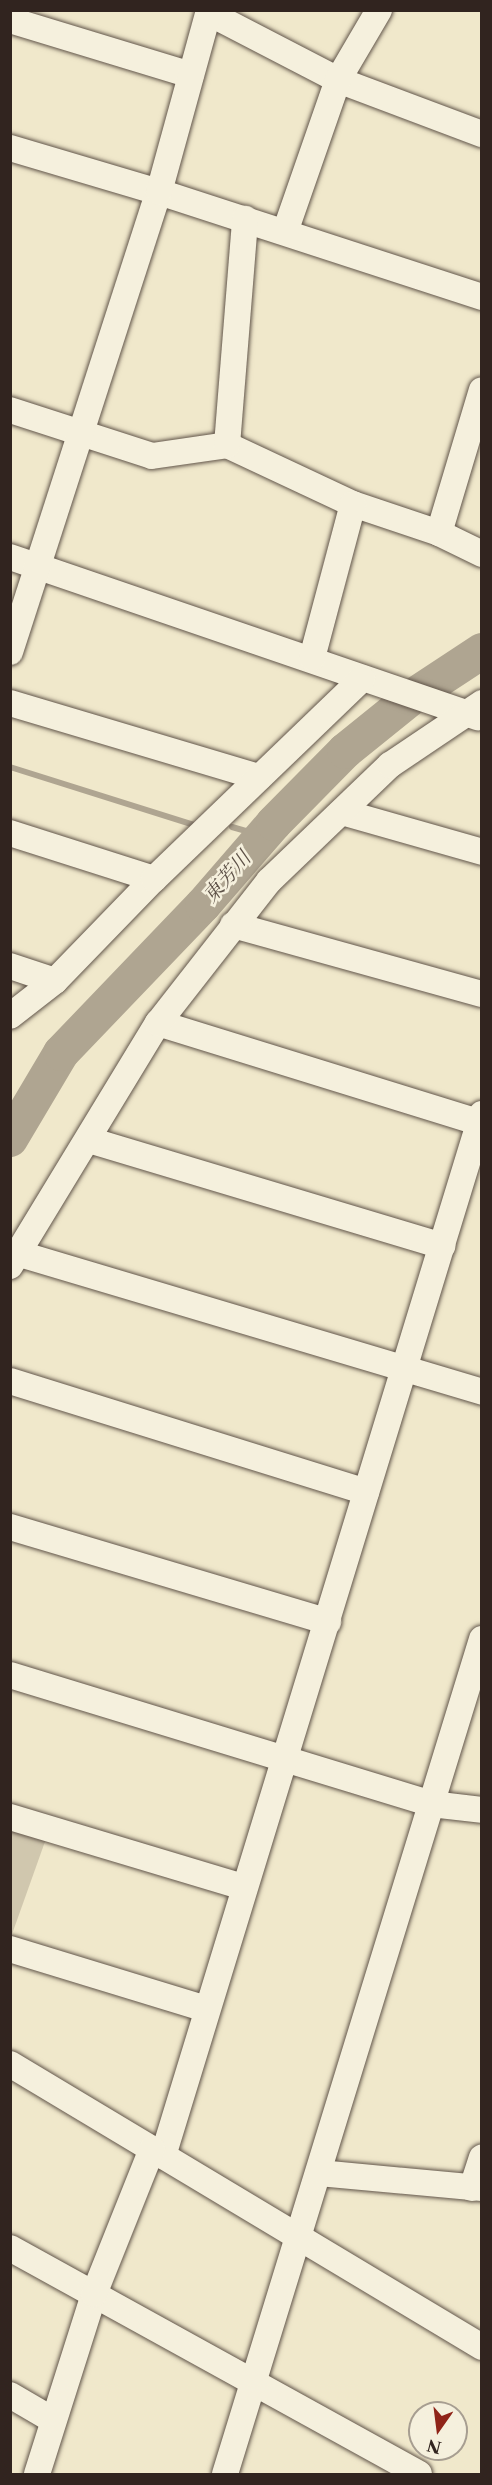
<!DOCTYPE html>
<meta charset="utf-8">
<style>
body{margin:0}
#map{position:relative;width:492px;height:2485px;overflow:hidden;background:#f0e8cb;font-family:"Libre Caslon Text","Noto Serif JP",serif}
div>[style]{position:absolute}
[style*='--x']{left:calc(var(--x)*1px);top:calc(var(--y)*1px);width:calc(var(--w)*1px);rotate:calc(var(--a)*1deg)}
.green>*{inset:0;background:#d0c7ae}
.stream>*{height:6px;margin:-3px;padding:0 3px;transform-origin:3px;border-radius:3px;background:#afa591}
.river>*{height:36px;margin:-18px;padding:0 18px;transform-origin:18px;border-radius:18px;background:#afa591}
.roads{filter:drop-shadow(0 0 2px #61554a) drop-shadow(0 0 2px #61554a)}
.minor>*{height:26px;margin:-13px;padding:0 13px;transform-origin:13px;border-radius:13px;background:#f5f0dd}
span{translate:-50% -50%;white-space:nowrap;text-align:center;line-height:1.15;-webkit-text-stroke:5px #f5f0dd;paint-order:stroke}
.water-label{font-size:20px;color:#5d5147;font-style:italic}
.frame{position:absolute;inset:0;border:12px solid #31241f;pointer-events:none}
.north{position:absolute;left:408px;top:2401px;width:60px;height:60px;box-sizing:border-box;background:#f5f0dd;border:2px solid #a79e91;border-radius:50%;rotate:194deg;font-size:16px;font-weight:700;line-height:24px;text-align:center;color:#31241f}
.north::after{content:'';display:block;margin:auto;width:21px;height:27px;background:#8f2418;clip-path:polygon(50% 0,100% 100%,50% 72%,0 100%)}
</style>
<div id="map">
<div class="green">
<i style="clip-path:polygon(11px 1825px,47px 1836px,11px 1937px)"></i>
</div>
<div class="stream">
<i style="--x:10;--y:767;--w:196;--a:17.5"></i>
<i style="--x:232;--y:827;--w:32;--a:16"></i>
</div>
<div class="river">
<i style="--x:10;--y:1139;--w:100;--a:-59.3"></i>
<i style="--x:61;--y:1053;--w:205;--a:-46.2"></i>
<i style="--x:203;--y:905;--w:108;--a:-49.1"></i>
<i style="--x:274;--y:823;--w:101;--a:-45.4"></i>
<i style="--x:345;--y:751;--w:86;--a:-38.9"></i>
<i style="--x:412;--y:697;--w:84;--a:-33.3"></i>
</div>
<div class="roads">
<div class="minor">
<i style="--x:209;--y:13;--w:145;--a:27.4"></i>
<i style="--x:338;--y:80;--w:154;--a:20.6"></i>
<i style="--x:10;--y:20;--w:189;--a:16.9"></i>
<i style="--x:10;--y:148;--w:155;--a:16.5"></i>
<i style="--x:159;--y:192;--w:340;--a:18"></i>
<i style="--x:285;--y:232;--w:161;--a:-70.8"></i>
<i style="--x:338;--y:80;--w:81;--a:-59.6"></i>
<i style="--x:10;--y:410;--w:149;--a:17.9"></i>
<i style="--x:152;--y:456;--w:76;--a:-8.3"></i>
<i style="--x:227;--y:445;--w:139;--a:25.1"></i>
<i style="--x:353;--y:504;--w:91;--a:18.6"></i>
<i style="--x:439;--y:533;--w:48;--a:26"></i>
<i style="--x:227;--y:445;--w:227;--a:-85.4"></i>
<i style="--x:439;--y:533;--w:149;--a:-73.3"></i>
<i style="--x:10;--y:557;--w:495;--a:18.9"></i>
<i style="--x:10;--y:652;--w:484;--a:-72.1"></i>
<i style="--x:159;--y:192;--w:189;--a:-74.6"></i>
<i style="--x:312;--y:658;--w:159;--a:-75.1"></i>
<i style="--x:10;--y:703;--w:260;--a:16.6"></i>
<i style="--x:342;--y:812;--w:146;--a:15.9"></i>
<i style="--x:10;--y:833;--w:151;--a:17.7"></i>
<i style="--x:233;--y:925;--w:258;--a:15.5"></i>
<i style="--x:10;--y:966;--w:47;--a:18.4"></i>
<i style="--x:10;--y:1016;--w:57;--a:-37.9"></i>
<i style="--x:55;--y:981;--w:142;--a:-45.9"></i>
<i style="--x:154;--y:879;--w:289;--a:-43.9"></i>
<i style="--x:158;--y:1023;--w:339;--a:17.2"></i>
<i style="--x:89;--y:1140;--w:369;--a:16.7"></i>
<i style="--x:10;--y:1251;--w:493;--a:16.6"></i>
<i style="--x:10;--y:1266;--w:285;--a:-58.7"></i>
<i style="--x:158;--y:1023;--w:180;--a:-52"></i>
<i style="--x:269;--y:881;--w:168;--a:-43.8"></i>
<i style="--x:390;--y:765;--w:111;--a:-34"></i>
<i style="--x:10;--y:1381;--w:373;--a:17.3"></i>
<i style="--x:10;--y:1527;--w:332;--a:16.6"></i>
<i style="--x:10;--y:1675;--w:440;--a:17"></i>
<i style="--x:431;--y:1804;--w:51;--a:6.7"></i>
<i style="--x:10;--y:1817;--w:244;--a:16.7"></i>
<i style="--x:10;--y:1949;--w:205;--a:17"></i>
<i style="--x:10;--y:2064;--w:550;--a:30.95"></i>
<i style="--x:163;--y:2156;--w:1090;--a:-72.98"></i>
<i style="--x:319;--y:2173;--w:164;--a:5.3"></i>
<i style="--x:472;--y:2188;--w:32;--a:-72"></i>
<i style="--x:10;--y:2248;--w:467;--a:28.9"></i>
<i style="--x:10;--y:2395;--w:50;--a:30.2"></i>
<i style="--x:37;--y:2474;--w:189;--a:-72.4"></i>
<i style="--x:94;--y:2294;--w:156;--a:-68.2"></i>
<i style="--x:225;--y:2474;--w:874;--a:-72.89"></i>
</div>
</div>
<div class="water-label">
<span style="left:227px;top:877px;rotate:-49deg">東芳川</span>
</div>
<div class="frame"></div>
<div class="north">N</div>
</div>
